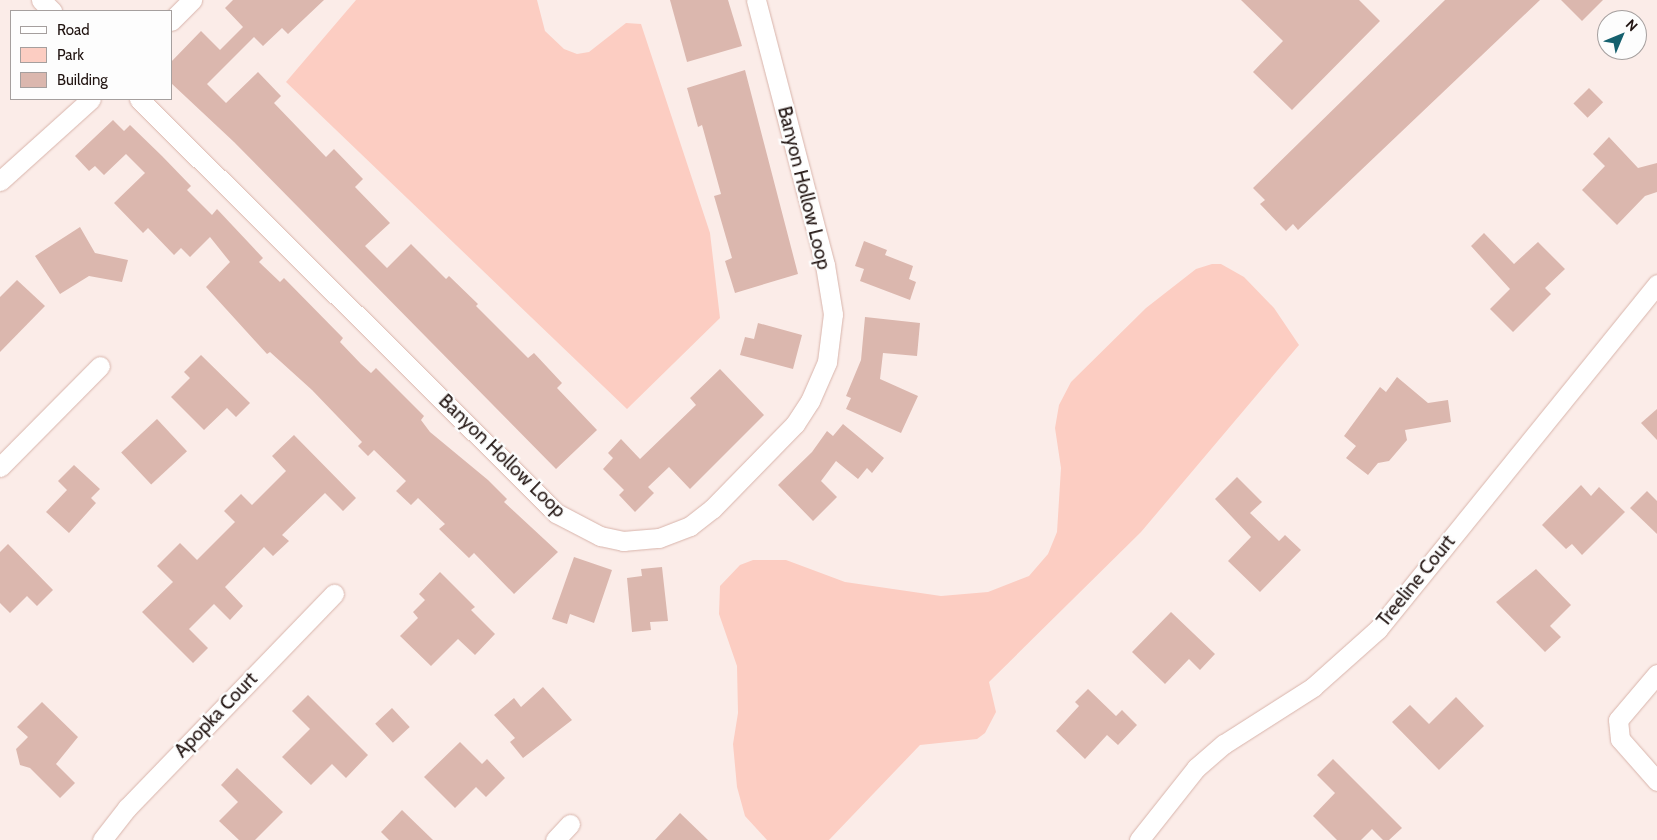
<!DOCTYPE html>
<style>
body{margin:0}
#map{position:relative;width:1657px;height:840px;overflow:hidden;background:#fbece8;font-family:Cabin,sans-serif}
div>[style]{position:absolute}
[style*='--x']{left:calc(var(--x)*1px);top:calc(var(--y)*1px);width:calc(var(--w)*1px);rotate:calc(var(--a)*1deg)}
.green>*{inset:0;background:#fccdc2}
.building>*{inset:0;background:#dbb7ae;transform-origin:0 0}
.roads{filter:drop-shadow(0 0 1px #d8b4ab) drop-shadow(0 0 1px #d8b4ab)}
.street>*{height:19px;margin:-9.5px;padding:0 9.5px;transform-origin:9.5px;border-radius:9.5px;background:#fff}
span{translate:-50% -50%;white-space:nowrap;text-align:center;line-height:1.15;-webkit-text-stroke:4.5px #fdfdfd;paint-order:stroke}
.street-label{font-size:19px;color:#201310}
.legend{position:absolute;left:10px;top:10px;width:162px;height:90px;box-sizing:border-box;background:#fdfdfd;border:1px solid #a59f9e;margin:0;padding:6px 9px;list-style:none;font-size:15px;color:#201310}
.legend li{display:flex;align-items:center;gap:10px;height:25px}
.legend b{width:25px;border:1px solid #a59f9e}
.north{position:absolute;left:1597px;top:10px;width:50px;height:50px;box-sizing:border-box;background:#fdfdfd;border:1px solid #a59f9e;border-radius:50%;rotate:45deg;font-size:14px;font-weight:700;line-height:20px;text-align:center;color:#201310}
.north::after{content:'';display:block;margin:auto;width:18px;height:22px;background:#15606e;clip-path:polygon(50% 0,100% 100%,50% 72%,0 100%)}
</style>
<div id="map">
<div class="green">
<i style="clip-path:polygon(356px 0,537px 0,545px 31px,564px 49px,577px 54px,589px 52px,626px 23px,641px 24px,710px 233px,720px 318px,627px 409px,286px 82px)"></i>
<i style="clip-path:polygon(1212px 264px,1221px 264px,1244px 277px,1274px 308px,1299px 345px,1141px 532px,989px 682px,996px 712px,985px 733px,977px 739px,920px 745px,829px 840px,767px 840px,745px 816px,737px 787px,733px 744px,738px 713px,737px 666px,719px 614px,720px 586px,740px 565px,753px 560px,786px 560px,845px 582px,941px 596px,988px 592px,1029px 576px,1048px 554px,1057px 532px,1061px 468px,1055px 428px,1059px 405px,1071px 382px,1146px 308px,1196px 269px)"></i>
</div>
<div class="building">
<i style="clip-path:polygon(233px 0,324px 0,288px 34px,282px 28px,263px 46px,254px 37px,207px 84px,226px 103px,258px 72px,281px 96px,274px 103px,326px 157px,334px 149px,363px 179px,355px 187px,390px 223px,365px 246px,387px 268px,411px 244px,446px 279px,449px 276px,478px 304px,476px 306px,528px 358px,534px 353px,562px 383px,557px 388px,597px 430px,556px 469px,234px 142px,171px 83px,171px 62px,201px 31px,220px 50px,243px 27px,225px 8px)"></i>
<i style="clip-path:polygon(670px 0,728px 0,742px 46px,687px 62px)"></i>
<i style="clip-path:polygon(1241px 0,1359px 0,1380px 21px,1292px 110px,1253px 72px,1283px 41px)"></i>
<i style="clip-path:polygon(1445px 0,1540px 0,1298px 230px,1293px 224px,1286px 231px,1260px 204px,1265px 200px,1253px 188px)"></i>
<i style="clip-path:polygon(1561px 0,1603px 0,1582px 21px)"></i>
<i style="clip-path:polygon(745px 70px,798px 274px,735px 293px,725px 261px,732px 258px,714px 196px,721px 194px,702px 125px,698px 127px,687px 88px)"></i>
<i style="left:1589px;top:88px;width:20px;height:22px;rotate:45deg"></i>
<i style="clip-path:polygon(113px 120px,124px 131px,130px 125px,162px 156px,191px 186px,187px 190px,212px 215px,217px 209px,263px 258px,259px 262px,280px 282px,284px 278px,343px 338px,340px 342px,361px 364px,371px 373px,376px 368px,424px 416px,421px 420px,430px 432px,488px 480px,507px 499px,504px 502px,558px 552px,514px 594px,474px 553px,469px 558px,439px 529px,445px 524px,418px 498px,411px 505px,396px 491px,406px 481px,374px 450px,368px 456px,358px 446px,362px 442px,312px 390px,270px 352px,267px 354px,206px 287px,230px 262px,210px 237px,190px 257px,181px 248px,174px 255px,148px 228px,143px 233px,114px 203px,145px 173px,126px 154px,104px 175px,95px 166px,89px 171px,75px 156px)"></i>
<i style="clip-path:polygon(1609px 137px,1638px 168px,1657px 163px,1657px 192px,1645px 196px,1617px 225px,1582px 190px,1605px 166px,1593px 154px)"></i>
<i style="clip-path:polygon(80px 227px,95px 253px,128px 260px,122px 282px,89px 276px,60px 294px,35px 256px)"></i>
<i style="clip-path:polygon(1484px 233px,1514px 264px,1538px 242px,1565px 269px,1545px 288px,1551px 294px,1513px 332px,1490px 309px,1510px 289px,1471px 246px)"></i>
<i style="clip-path:polygon(864px 241px,887px 250px,885px 255px,913px 266px,909px 279px,916px 282px,910px 300px,860px 281px,864px 269px,855px 266px)"></i>
<i style="clip-path:polygon(17px 280px,45px 306px,0 352px,0 297px)"></i>
<i style="clip-path:polygon(865px 317px,920px 323px,917px 356px,883px 353px,880px 379px,918px 396px,901px 433px,846px 409px,851px 398px,846px 396px,861px 360px)"></i>
<i style="clip-path:polygon(758px 323px,802px 335px,793px 369px,740px 355px,745px 337px,754px 339px)"></i>
<i style="clip-path:polygon(201px 355px,250px 403px,236px 417px,227px 408px,204px 430px,171px 397px,190px 378px,184px 372px)"></i>
<i style="clip-path:polygon(720px 369px,764px 415px,690px 489px,669px 467px,648px 487px,654px 493px,635px 512px,619px 495px,624px 490px,603px 469px,613px 458px,608px 453px,621px 439px,640px 459px,696px 405px,690px 398px)"></i>
<i style="clip-path:polygon(1397px 377px,1428px 403px,1448px 400px,1451px 422px,1405px 430px,1407px 440px,1389px 461px,1378px 463px,1368px 475px,1346px 458px,1356px 446px,1344px 436px,1380px 387px,1386px 392px)"></i>
<i style="clip-path:polygon(1657px 409px,1657px 440px,1641px 423px)"></i>
<i style="left:157px;top:419px;width:44px;height:49px;rotate:47deg"></i>
<i style="clip-path:polygon(843px 424px,884px 458px,872px 473px,867px 468px,858px 479px,836px 461px,821px 481px,837px 497px,813px 521px,778px 485px,812px 452px,827px 431px,833px 436px)"></i>
<i style="clip-path:polygon(294px 435px,356px 498px,343px 511px,325px 493px,282px 535px,289px 541px,273px 556px,264px 547px,225px 587px,243px 606px,230px 620px,214px 604px,189px 629px,208px 648px,193px 663px,142px 612px,173px 582px,157px 566px,180px 543px,197px 560px,235px 522px,224px 511px,241px 494px,252px 505px,286px 471px,272px 456px)"></i>
<i style="clip-path:polygon(74px 465px,100px 489px,91px 498px,96px 503px,69px 533px,46px 512px,67px 490px,58px 481px)"></i>
<i style="clip-path:polygon(1237px 477px,1262px 502px,1250px 513px,1279px 541px,1285px 535px,1301px 550px,1260px 592px,1228px 561px,1251px 537px,1215px 499px)"></i>
<i style="clip-path:polygon(1581px 485px,1591px 496px,1599px 487px,1625px 512px,1582px 555px,1572px 544px,1566px 549px,1542px 525px)"></i>
<i style="clip-path:polygon(1647px 491px,1657px 501px,1657px 534px,1630px 508px)"></i>
<i style="clip-path:polygon(8px 544px,53px 590px,37px 606px,27px 596px,10px 613px,0 603px,0 552px)"></i>
<i style="clip-path:polygon(574px 557px,612px 570px,594px 623px,570px 614px,567px 624px,552px 619px)"></i>
<i style="clip-path:polygon(662px 567px,668px 621px,650px 622px,651px 630px,632px 632px,627px 578px,642px 576px,641px 569px)"></i>
<i style="clip-path:polygon(1536px 569px,1571px 605px,1550px 626px,1561px 637px,1545px 652px,1496px 602px)"></i>
<i style="clip-path:polygon(440px 572px,475px 607px,471px 610px,495px 634px,475px 655px,458px 639px,431px 666px,400px 636px,418px 618px,413px 612px,425px 600px,419px 594px)"></i>
<i style="clip-path:polygon(1171px 612px,1215px 654px,1200px 670px,1189px 659px,1165px 684px,1132px 652px)"></i>
<i style="clip-path:polygon(543px 687px,572px 720px,523px 758px,510px 742px,515px 738px,494px 715px,514px 698px,521px 707px)"></i>
<i style="clip-path:polygon(1088px 689px,1116px 716px,1122px 710px,1137px 725px,1118px 745px,1107px 735px,1085px 759px,1056px 731px,1079px 706px,1075px 702px)"></i>
<i style="clip-path:polygon(308px 695px,368px 755px,346px 778px,332px 764px,311px 785px,282px 757px,310px 729px,292px 711px)"></i>
<i style="clip-path:polygon(1456px 697px,1484px 726px,1439px 770px,1392px 722px,1410px 705px,1429px 724px)"></i>
<i style="clip-path:polygon(42px 702px,78px 737px,56px 764px,75px 783px,60px 798px,30px 768px,20px 765px,16px 749px,28px 737px,17px 727px)"></i>
<i style="left:392px;top:708px;width:26px;height:23px;rotate:47deg"></i>
<i style="clip-path:polygon(460px 742px,482px 764px,487px 759px,505px 778px,486px 797px,476px 787px,455px 808px,424px 777px)"></i>
<i style="clip-path:polygon(1333px 759px,1402px 828px,1389px 840px,1383px 840px,1372px 829px,1361px 840px,1337px 840px,1313px 816px,1335px 793px,1317px 775px)"></i>
<i style="clip-path:polygon(237px 768px,283px 812px,255px 840px,239px 840px,219px 821px,238px 802px,221px 785px)"></i>
<i style="clip-path:polygon(402px 810px,433px 840px,389px 840px,381px 832px)"></i>
<i style="clip-path:polygon(680px 813px,708px 840px,655px 840px)"></i>
</div>
<div class="roads">
<div class="street">
<i style="--x:41;--y:0;--w:16;--a:45"></i>
<i style="--x:171;--y:21;--w:30;--a:-45"></i>
<i style="--x:139;--y:99;--w:588;--a:44.79"></i>
<i style="--x:556;--y:513;--w:50;--a:27.6"></i>
<i style="--x:600;--y:536;--w:24;--a:12"></i>
<i style="--x:623;--y:541;--w:36;--a:-5"></i>
<i style="--x:659;--y:538;--w:33;--a:-21"></i>
<i style="--x:690;--y:526;--w:28;--a:-38"></i>
<i style="--x:712;--y:509;--w:119;--a:-45.7"></i>
<i style="--x:795;--y:424;--w:27;--a:-57"></i>
<i style="--x:810;--y:401;--w:43;--a:-66.4"></i>
<i style="--x:827;--y:362;--w:48;--a:-82.9"></i>
<i style="--x:833;--y:314;--w:50;--a:-99.3"></i>
<i style="--x:825;--y:265;--w:274;--a:-104.6"></i>
<i style="--x:0;--y:181;--w:122;--a:-42"></i>
<i style="--x:0;--y:467;--w:142;--a:-45.3"></i>
<i style="--x:1657;--y:674;--w:60;--a:130.3"></i>
<i style="--x:1618;--y:720;--w:19;--a:84"></i>
<i style="--x:1620;--y:739;--w:56;--a:48.6"></i>
<i style="--x:102;--y:840;--w:41;--a:-52"></i>
<i style="--x:127;--y:808;--w:298;--a:-46"></i>
<i style="--x:555;--y:840;--w:22;--a:-47"></i>
<i style="--x:1139;--y:840;--w:92;--a:-51.6"></i>
<i style="--x:1196;--y:768;--w:37;--a:-41"></i>
<i style="--x:1224;--y:744;--w:106;--a:-32.6"></i>
<i style="--x:1313;--y:687;--w:87;--a:-41.7"></i>
<i style="--x:1378;--y:629;--w:444;--a:-51"></i>
</div>
</div>
<div class="street-label">
<span style="left:804px;top:188px;rotate:76deg">Banyon Hollow Loop</span>
<span style="left:502px;top:456px;rotate:44deg">Banyon Hollow Loop</span>
<span style="left:1416px;top:581px;rotate:-51deg">Treeline Court</span>
<span style="left:216px;top:715px;rotate:-46deg">Apopka Court</span>
</div>
<ul class="legend">
<li><b style="height:6px;background:#fff"></b>Road</li>
<li><b style="height:14px;background:#fccdc2"></b>Park</li>
<li><b style="height:14px;background:#dbb7ae"></b>Building</li>
</ul>
<div class="north">N</div>
</div>
